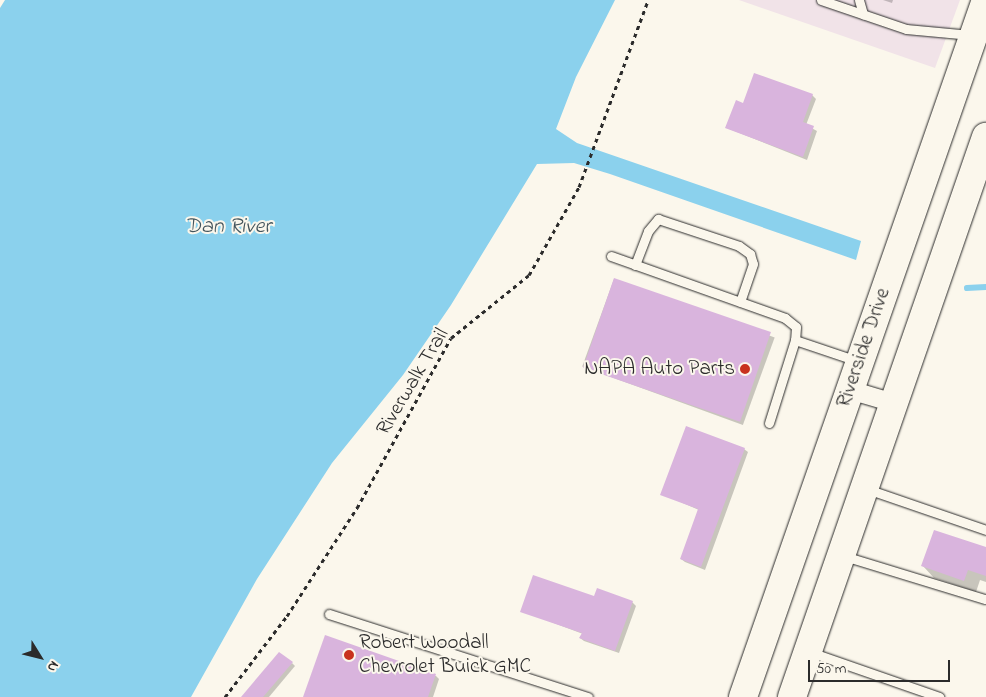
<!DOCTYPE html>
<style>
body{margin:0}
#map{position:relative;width:986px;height:697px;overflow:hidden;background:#fbf7ec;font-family:"Indie Flower",sans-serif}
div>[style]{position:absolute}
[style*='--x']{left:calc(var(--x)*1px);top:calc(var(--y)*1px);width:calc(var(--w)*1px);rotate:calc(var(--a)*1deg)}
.built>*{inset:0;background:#f1e3e8}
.water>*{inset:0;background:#8bd1ed}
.shadow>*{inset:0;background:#0003;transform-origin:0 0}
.stream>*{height:5.5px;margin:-2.75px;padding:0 2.75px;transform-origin:2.75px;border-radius:2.75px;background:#8bd1ed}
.building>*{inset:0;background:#d9b4dd;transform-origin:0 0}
.path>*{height:3px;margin-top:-1.5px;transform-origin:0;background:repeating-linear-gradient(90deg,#2b2b2b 0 4px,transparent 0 8px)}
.roads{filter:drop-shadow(0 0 1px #2b2b2b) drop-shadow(0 0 1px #2b2b2b)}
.service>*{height:9px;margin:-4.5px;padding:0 4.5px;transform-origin:4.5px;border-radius:4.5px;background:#fbf7ec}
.minor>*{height:18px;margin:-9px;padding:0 9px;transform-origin:9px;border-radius:9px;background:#fbf7ec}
.primary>*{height:28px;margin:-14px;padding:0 14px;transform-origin:14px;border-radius:14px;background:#fbf7ec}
.dots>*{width:14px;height:14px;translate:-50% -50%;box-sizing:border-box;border:2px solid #fbf7ec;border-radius:50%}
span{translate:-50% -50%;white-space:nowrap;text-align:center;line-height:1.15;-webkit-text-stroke:4px #fbf7ec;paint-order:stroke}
.street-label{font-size:21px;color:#2b2b2b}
.poi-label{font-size:21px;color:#2b2b2b}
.right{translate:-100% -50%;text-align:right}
.left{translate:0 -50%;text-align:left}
.water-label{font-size:22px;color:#43545c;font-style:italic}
.north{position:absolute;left:15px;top:632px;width:50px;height:50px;-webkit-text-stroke:4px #fbf7ec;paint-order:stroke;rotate:126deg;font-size:14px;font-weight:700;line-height:20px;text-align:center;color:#2b2b2b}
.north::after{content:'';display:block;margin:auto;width:18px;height:22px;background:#2b2b2b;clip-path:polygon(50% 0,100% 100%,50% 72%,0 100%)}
.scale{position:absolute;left:808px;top:660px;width:142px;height:22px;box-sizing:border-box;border:2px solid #2b2b2b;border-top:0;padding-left:6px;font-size:15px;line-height:18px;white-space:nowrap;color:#2b2b2b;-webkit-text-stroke:4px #fbf7ec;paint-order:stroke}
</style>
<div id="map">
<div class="built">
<i style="clip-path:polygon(739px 0,960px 0,935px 68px)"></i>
</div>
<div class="water">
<i style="clip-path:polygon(5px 0,615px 0,576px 77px,556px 129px,577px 143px,861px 241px,856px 260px,610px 174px,574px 163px,537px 164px,451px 305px,403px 375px,332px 463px,257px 579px,191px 697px,0 697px,0 8px)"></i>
</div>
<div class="shadow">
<i style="clip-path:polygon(883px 0,893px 0,892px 3px)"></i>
<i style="clip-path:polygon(812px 95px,816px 99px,806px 125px,817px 131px,807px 160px,727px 128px,744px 105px)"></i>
<i style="left:614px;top:279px;width:171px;height:93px;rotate:20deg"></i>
<i style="clip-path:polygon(744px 449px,748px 452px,705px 570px,685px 562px,681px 559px,699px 510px,662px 494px)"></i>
<i style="clip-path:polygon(986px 549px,986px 582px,980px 580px,976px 592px,934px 578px,923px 566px)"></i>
<i style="clip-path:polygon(632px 602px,636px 606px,619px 653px,584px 641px,580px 638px,583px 634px,522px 611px)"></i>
<i style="clip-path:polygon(326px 637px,436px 676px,439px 679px,433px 697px,304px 697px)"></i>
<i style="clip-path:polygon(292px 663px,295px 666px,269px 697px,243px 697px)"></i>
</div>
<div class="stream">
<i style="--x:967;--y:288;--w:19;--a:-3"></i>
</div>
<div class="building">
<i style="clip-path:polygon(754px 73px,813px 94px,803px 122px,814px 126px,803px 157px,725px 128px,736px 100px,743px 103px)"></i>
<i style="left:614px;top:278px;width:166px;height:95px;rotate:19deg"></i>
<i style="clip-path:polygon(686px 426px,745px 448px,701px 567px,680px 559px,698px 509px,660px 495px)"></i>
<i style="clip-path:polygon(934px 530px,986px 547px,986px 576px,968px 570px,964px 581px,921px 566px)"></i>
<i style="clip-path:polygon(533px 575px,594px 596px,597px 588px,633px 601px,615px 651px,579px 638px,582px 633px,520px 612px)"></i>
<i style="clip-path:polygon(325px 635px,436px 674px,428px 697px,303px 697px)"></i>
<i style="clip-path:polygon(279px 652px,293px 662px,263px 697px,241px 697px)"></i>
</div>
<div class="path">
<i style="--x:225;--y:697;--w:102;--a:-52.6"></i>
<i style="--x:287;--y:616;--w:129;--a:-57.1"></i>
<i style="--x:357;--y:508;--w:194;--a:-61.1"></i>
<i style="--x:451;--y:338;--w:100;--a:-38.9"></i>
<i style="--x:529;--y:275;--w:24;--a:-60"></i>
<i style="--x:541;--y:254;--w:77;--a:-60.4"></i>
<i style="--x:579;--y:187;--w:199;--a:-69.7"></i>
</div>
<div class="roads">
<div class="service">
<i style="--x:821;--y:0;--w:90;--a:18.8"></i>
<i style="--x:906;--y:29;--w:65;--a:5.3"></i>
<i style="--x:859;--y:0;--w:15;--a:74"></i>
<i style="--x:611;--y:256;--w:185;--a:19.6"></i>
<i style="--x:785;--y:318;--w:14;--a:39"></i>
<i style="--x:796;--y:327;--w:13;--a:94"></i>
<i style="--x:795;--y:340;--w:87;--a:107.4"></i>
<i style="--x:635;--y:265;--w:36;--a:-69"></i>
<i style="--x:648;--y:231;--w:16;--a:-50"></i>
<i style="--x:658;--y:219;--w:85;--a:18.4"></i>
<i style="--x:739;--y:246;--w:14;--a:36"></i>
<i style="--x:750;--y:254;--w:10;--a:73"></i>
<i style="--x:753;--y:264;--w:40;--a:108.9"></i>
<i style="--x:795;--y:340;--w:65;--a:18.7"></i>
<i style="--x:867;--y:489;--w:126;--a:19"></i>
<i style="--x:844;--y:556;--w:147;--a:17"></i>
<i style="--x:329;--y:614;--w:272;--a:17.8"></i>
<i style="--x:810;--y:652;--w:137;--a:19.2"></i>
</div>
<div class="minor">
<i style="--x:850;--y:390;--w:46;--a:16.5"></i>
</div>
<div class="primary">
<i style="--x:743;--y:697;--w:738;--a:-70.78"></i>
<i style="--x:792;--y:697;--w:593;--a:-70.89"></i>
</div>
</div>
<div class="dots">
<i style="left:745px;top:369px;background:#c8321e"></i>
<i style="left:349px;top:655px;background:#c8321e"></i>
</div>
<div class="street-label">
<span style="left:864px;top:348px;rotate:-71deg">Riverside Drive</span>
<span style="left:413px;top:382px;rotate:-59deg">Riverwalk Trail</span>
</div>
<div class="poi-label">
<span class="right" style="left:735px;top:369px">NAPA Auto Parts</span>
<span class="left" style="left:359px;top:655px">Robert Woodall<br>Chevrolet Buick GMC</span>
</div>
<div class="water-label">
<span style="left:228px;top:228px">Dan River</span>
</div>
<div class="north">N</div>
<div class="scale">50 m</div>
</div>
